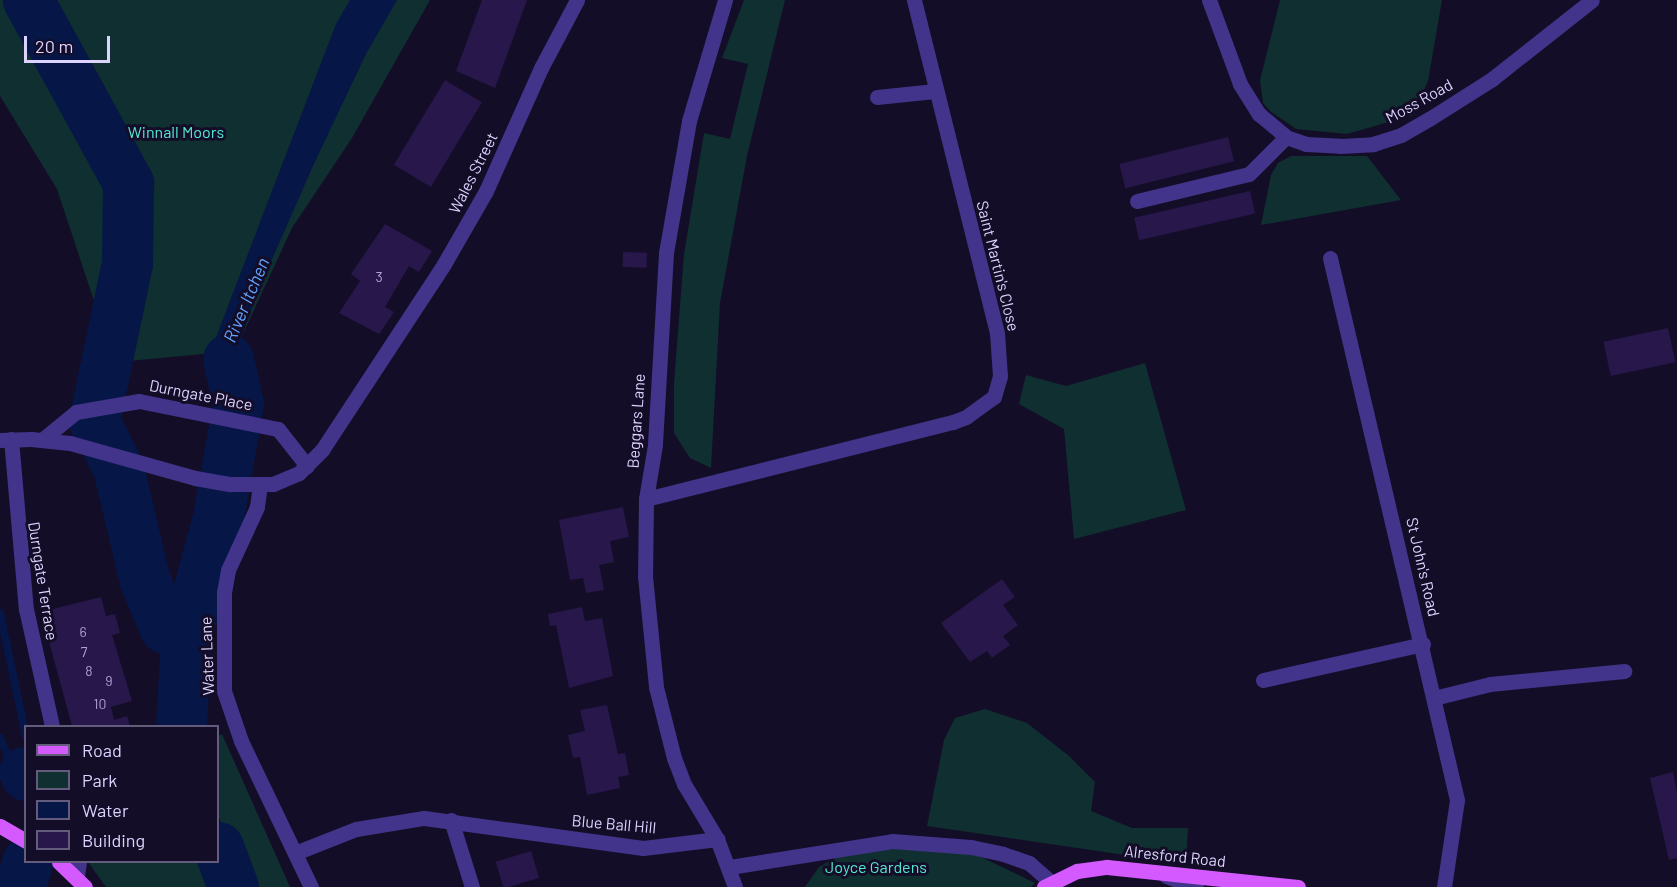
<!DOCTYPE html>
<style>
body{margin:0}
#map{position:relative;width:1677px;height:887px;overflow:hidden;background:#140d27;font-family:Barlow,sans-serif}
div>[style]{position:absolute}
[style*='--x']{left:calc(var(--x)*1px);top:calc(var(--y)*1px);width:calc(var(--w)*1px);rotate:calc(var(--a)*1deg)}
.green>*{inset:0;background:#0f2f31}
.water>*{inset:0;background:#051647}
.stream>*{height:8px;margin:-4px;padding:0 4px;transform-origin:4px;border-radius:4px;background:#051647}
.river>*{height:51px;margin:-25.5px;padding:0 25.5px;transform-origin:25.5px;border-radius:25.5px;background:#051647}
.building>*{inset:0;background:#27174a;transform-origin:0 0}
.minor>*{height:15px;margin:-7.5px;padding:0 7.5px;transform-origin:7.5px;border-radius:7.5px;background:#41348a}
.major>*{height:15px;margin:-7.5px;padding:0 7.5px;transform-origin:7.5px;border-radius:7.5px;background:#d45aff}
span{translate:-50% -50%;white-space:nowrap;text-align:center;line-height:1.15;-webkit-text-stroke:6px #140d27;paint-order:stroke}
.number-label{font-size:14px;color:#b0a4d2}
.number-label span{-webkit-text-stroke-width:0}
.street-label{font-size:16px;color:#ddd3ff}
.park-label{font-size:16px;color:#54ead5}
.water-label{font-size:18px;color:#61a4ff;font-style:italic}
.legend{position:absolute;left:24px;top:725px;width:195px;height:138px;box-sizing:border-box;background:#140d27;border:2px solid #645c7d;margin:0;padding:8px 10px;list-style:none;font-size:18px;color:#ddd3ff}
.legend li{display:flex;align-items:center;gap:12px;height:30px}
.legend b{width:30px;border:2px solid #645c7d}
.scale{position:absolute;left:24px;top:36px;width:86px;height:27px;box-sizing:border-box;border:3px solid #ddd3ff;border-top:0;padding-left:8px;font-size:18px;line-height:21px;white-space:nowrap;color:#ddd3ff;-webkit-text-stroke:4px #140d27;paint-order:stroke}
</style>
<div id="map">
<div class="green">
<i style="clip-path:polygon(0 0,430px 0,352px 138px,292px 228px,235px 351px,129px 361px,93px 298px,57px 189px,0 96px)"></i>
<i style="clip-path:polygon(744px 0,785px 0,747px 156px,720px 303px,711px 468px,690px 458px,674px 433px,674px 383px,684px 254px,704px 133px,730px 139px,748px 64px,722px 58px)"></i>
<i style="clip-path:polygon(1280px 0,1442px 0,1428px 81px,1413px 115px,1347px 134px,1296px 129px,1270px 111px,1263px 103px,1260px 80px)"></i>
<i style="clip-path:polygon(1291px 156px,1367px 156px,1401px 200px,1261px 225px,1271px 175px,1278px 163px)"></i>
<i style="clip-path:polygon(1145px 363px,1186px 510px,1074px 539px,1064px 429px,1019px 404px,1026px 375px,1066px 386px)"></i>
<i style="clip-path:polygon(985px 709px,1027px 723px,1069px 756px,1095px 782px,1091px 811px,1132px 828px,1188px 828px,1186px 864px,927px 826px,944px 740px,955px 718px)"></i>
<i style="clip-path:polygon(222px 734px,290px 887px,248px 887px,218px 815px,218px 736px)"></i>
<i style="clip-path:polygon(893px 846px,971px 852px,1035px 883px,1031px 887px,805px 887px,819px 867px,850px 849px)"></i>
<i style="clip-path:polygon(88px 862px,210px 862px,218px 887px,106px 887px)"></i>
</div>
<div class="water">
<i style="clip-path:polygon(350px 0,397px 0,366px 54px,312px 168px,256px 296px,232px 365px,254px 416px,218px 410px,209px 386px,210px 353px,336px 24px)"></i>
</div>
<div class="stream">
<i style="--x:0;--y:613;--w:126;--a:78.1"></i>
<i style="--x:0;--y:738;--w:17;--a:66"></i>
<i style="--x:7;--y:754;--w:25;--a:47"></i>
</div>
<div class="river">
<i style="--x:28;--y:0;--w:209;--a:61.3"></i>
<i style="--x:128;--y:183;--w:80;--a:90.7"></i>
<i style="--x:127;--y:263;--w:161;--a:101.8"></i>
<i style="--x:94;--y:421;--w:53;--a:62.9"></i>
<i style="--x:118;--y:468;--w:116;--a:76.6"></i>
<i style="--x:145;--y:581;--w:51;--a:66.9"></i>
<i style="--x:165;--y:628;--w:22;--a:21"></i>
<i style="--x:181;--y:726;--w:90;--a:-86.8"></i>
<i style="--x:186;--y:636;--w:123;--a:-74.9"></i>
<i style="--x:218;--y:517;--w:115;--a:-80"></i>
<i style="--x:238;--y:404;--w:46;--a:-102.5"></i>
<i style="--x:24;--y:772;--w:4;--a:56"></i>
<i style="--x:218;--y:847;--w:43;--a:69.4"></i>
<i style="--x:20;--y:887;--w:26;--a:-74"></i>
</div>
<div class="building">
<i style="clip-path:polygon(482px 0,527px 0,495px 88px,456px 71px)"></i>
<i style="left:445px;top:80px;width:43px;height:99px;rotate:31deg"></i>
<i style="left:1228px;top:137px;width:25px;height:112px;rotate:76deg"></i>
<i style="left:1250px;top:191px;width:23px;height:119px;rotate:77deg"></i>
<i style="clip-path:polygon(385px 224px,432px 251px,419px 272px,409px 266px,385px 307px,394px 312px,379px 334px,339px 313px,360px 281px,351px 274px)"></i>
<i style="left:623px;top:252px;width:24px;height:15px;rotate:2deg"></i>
<i style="left:1668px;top:328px;width:35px;height:66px;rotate:78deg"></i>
<i style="clip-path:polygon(623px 507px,629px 537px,610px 541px,614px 562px,599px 565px,604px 590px,586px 593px,583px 578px,570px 580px,559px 520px)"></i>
<i style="clip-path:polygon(1002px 579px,1015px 597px,1003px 605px,1018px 625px,1003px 636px,1010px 645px,992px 658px,987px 651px,970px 662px,941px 623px)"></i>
<i style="clip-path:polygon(101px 597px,106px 616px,115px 614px,120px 633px,112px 635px,132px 701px,111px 707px,114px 720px,127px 716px,130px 726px,72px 726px,41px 612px)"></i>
<i style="clip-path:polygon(582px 607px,585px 621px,602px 618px,613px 676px,569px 688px,556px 625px,550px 626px,548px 614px)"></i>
<i style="clip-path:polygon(607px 705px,618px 754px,625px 753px,629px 775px,618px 777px,620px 788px,587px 795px,580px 757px,573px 758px,568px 735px,585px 731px,580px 710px)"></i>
<i style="clip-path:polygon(1673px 772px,1677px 792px,1677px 858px,1669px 860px,1650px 778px)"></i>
<i style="left:531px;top:851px;width:28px;height:37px;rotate:73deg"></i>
</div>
<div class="minor">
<i style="--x:725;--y:0;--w:126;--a:106.6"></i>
<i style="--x:689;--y:121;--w:134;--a:99.9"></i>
<i style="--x:666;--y:253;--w:192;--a:93.3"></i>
<i style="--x:655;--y:445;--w:55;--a:99.5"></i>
<i style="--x:646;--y:499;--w:77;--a:90.7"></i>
<i style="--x:645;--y:576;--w:112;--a:84.3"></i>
<i style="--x:656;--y:687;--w:73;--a:75.8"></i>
<i style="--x:674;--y:758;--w:28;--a:69"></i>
<i style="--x:684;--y:784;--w:64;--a:59"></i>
<i style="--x:717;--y:839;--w:51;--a:69.4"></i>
<i style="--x:1209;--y:0;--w:90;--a:69.7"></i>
<i style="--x:1240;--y:84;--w:36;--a:58"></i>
<i style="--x:1259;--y:114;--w:35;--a:40"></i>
<i style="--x:1286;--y:137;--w:21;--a:19"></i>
<i style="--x:1306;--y:144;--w:34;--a:3"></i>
<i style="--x:1340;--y:146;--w:33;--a:-3"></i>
<i style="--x:1373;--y:144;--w:29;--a:-18"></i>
<i style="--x:1401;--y:135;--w:32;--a:-30"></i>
<i style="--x:1429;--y:119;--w:75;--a:-32.4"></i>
<i style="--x:1492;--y:79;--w:127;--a:-38.3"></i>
<i style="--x:877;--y:97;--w:58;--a:-5.9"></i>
<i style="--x:1137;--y:201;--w:115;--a:-13.6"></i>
<i style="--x:1249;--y:174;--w:52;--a:-45"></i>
<i style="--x:1330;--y:258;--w:557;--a:76.81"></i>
<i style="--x:1457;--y:800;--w:88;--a:98.5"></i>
<i style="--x:11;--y:439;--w:171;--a:85"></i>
<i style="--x:26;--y:609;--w:120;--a:77.5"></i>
<i style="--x:43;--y:439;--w:43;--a:-39.3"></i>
<i style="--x:76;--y:412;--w:64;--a:-9.9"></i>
<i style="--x:139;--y:401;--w:142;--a:11.4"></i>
<i style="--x:278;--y:429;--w:47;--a:51.9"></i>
<i style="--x:0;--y:440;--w:31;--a:-2"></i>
<i style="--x:31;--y:439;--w:39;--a:6"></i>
<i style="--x:70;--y:443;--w:130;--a:15.6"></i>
<i style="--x:195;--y:478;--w:36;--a:10"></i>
<i style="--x:230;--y:484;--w:43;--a:0"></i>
<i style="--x:273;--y:484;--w:28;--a:-23"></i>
<i style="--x:299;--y:473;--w:33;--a:-45"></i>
<i style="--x:322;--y:450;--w:222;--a:-56.7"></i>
<i style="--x:444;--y:264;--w:84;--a:-60.1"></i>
<i style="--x:486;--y:191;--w:135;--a:-65.9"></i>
<i style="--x:541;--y:68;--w:77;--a:-62.1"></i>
<i style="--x:260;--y:485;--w:22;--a:98"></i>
<i style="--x:257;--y:507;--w:69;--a:114.7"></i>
<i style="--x:228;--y:570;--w:22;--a:100"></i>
<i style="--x:224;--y:592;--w:99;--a:90"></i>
<i style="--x:224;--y:691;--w:53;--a:71.2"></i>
<i style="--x:241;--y:741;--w:162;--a:64.4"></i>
<i style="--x:646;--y:499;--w:317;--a:-14.1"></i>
<i style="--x:953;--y:422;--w:14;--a:-21"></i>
<i style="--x:966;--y:417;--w:34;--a:-36"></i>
<i style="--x:994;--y:397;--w:22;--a:-74"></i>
<i style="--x:1000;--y:376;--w:43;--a:-94"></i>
<i style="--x:997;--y:333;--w:343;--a:-104"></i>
<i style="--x:1263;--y:680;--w:164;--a:-12.7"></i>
<i style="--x:1434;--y:698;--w:58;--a:-14"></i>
<i style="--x:1490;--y:684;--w:135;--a:-5.5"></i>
<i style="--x:451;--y:820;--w:70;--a:72.6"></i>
<i style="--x:295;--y:853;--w:66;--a:-21.5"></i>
<i style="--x:356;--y:829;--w:69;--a:-9.2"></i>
<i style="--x:424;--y:818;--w:221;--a:7.8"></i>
<i style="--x:643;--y:848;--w:75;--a:-6.9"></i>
<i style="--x:730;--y:867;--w:164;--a:-9.1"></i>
<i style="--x:892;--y:841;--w:79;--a:4.3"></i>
<i style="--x:971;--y:847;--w:33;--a:12"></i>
<i style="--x:1003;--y:854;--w:28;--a:19"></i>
<i style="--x:1029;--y:863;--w:28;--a:41"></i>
<i style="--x:77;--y:876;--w:14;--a:-82"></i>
<i style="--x:1166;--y:876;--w:32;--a:20"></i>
</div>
<div class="major">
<i style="--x:0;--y:826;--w:30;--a:30"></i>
<i style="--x:59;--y:862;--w:36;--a:44"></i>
<i style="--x:1044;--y:887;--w:37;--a:-26"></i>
<i style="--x:1077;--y:871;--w:30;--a:-8"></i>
<i style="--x:1107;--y:867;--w:192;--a:6"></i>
</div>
<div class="number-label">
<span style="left:379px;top:277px">3</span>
<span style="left:83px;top:632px">6</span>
<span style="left:84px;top:652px">7</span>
<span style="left:89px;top:671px">8</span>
<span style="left:109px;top:681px">9</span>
<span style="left:100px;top:704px">10</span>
</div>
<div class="street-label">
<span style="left:1419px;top:101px;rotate:-29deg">Moss Road</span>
<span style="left:473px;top:173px;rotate:-63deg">Wales Street</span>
<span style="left:998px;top:266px;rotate:76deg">Saint Martin's Close</span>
<span style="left:201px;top:395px;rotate:11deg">Durngate Place</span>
<span style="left:636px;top:421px;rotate:-86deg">Beggars Lane</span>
<span style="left:1423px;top:567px;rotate:77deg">St John's Road</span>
<span style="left:43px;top:581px;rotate:81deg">Durngate Terrace</span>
<span style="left:207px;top:656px;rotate:-92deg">Water Lane</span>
<span style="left:614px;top:824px;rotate:5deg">Blue Ball Hill</span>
<span style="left:1175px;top:856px;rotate:6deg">Alresford Road</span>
</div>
<div class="park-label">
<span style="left:176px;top:132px">Winnall Moors</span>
<span style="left:876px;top:867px">Joyce Gardens</span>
</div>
<div class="water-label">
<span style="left:246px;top:300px;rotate:-67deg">River Itchen</span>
</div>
<ul class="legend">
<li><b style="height:8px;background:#d45aff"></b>Road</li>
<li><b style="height:16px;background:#0f2f31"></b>Park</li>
<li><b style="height:16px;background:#051647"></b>Water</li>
<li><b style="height:16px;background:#27174a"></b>Building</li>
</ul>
<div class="scale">20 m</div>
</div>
